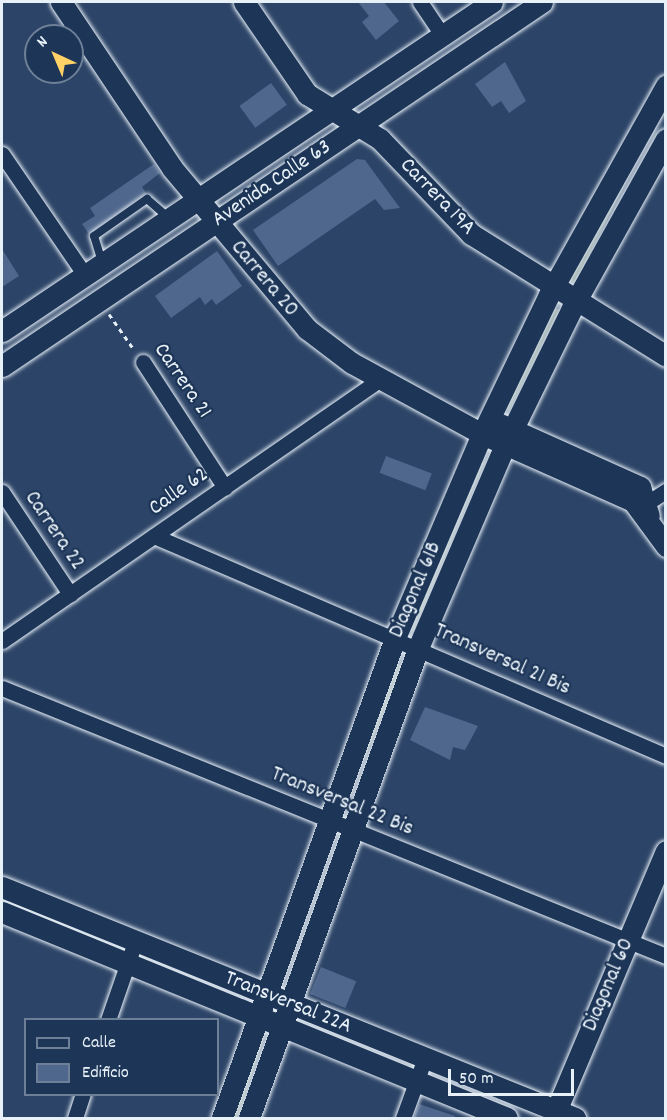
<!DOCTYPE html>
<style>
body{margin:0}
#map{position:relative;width:667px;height:1120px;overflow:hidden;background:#2c4467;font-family:Dekko,sans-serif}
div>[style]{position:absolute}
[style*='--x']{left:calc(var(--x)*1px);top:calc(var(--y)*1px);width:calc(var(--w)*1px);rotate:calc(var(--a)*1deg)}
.green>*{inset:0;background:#587370}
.building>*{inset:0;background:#50678d;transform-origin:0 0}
.path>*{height:3px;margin-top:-1.5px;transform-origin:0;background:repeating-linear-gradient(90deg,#e8f1f8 0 4.5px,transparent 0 9px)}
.roads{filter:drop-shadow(0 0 2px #e8f1f8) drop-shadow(0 0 2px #e8f1f8)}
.lane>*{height:8px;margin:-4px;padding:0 4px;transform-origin:4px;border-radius:4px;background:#1d3557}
.street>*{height:15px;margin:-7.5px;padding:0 7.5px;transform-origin:7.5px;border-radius:7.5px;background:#1d3557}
.secondary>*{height:21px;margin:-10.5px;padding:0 10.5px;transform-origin:10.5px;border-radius:10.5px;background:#1d3557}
span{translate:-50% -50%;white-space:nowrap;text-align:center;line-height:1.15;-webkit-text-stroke:4.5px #1d3557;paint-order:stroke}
.street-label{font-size:22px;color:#e8f1f8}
.frame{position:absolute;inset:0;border:3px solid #e8f1f8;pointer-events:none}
.legend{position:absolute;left:24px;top:1018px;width:195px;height:78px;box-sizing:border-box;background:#1d3557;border:2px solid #6e8097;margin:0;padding:8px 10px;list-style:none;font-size:18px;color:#e8f1f8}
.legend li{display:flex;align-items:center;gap:12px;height:30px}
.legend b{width:30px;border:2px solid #6e8097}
.north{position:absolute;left:24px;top:24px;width:60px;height:60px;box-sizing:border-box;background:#1d3557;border:2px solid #6e8097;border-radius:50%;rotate:316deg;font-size:16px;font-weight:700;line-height:24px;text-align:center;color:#e8f1f8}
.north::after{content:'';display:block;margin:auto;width:21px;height:27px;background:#ffd166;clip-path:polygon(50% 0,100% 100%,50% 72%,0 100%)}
.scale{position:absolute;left:448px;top:1069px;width:126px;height:27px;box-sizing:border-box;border:3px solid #e8f1f8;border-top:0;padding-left:8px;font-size:18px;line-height:21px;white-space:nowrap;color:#e8f1f8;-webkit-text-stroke:4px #1d3557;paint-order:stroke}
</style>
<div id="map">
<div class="green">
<i style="clip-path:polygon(640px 153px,576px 282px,572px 282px,569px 280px)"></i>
<i style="clip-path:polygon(553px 308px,560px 310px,509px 411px,505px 407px)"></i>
<i style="clip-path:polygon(485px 461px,414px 630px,410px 632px,407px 628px,479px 464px)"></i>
<i style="clip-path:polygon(394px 663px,403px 666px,342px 812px)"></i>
<i style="clip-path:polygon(264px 1037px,238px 1118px,230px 1118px,257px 1040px)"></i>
</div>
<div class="building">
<i style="clip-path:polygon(358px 2px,384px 2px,399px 21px,376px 40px,362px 22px,369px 16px)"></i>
<i style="clip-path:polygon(505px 62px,526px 101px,509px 113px,501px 101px,492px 107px,475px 84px)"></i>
<i style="left:271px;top:83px;width:27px;height:39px;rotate:54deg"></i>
<i style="clip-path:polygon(357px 159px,365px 160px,400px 208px,384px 210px,375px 199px,278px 266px,253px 230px)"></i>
<i style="clip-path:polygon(154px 164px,160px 173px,142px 187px,146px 193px,89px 234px,82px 224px,95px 216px,90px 208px)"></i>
<i style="clip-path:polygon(2px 249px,19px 276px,2px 287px)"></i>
<i style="clip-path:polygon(217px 251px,242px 286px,216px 305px,212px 299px,205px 305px,200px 297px,171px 318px,155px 296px)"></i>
<i style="left:386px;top:456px;width:49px;height:18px;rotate:21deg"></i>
<i style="clip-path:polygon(425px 707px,478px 726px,465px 750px,453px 747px,450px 760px,410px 740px)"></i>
<i style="left:321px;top:967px;width:38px;height:29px;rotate:22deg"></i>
<i style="clip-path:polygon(419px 1104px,455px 1116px,454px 1119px,413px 1119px)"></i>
</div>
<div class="path">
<i style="--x:109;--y:314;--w:45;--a:54.9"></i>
</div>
<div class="roads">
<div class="lane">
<i style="--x:102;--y:262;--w:27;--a:-107"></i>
<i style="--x:94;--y:236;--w:65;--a:-34.9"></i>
<i style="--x:147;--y:199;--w:28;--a:41"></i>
</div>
<div class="street">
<i style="--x:420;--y:2;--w:40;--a:56"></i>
<i style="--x:2;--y:154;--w:147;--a:55.6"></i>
<i style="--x:143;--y:362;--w:150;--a:56.9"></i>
<i style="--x:2;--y:492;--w:123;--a:56.3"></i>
<i style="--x:641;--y:507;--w:30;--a:-33"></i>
<i style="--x:154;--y:536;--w:557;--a:23.25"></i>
<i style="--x:2;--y:641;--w:461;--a:-34.7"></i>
<i style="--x:2;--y:688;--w:716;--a:21.98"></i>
<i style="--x:108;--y:1020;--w:83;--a:-70.9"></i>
<i style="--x:75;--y:1118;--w:25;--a:-72"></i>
<i style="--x:403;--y:1118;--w:64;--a:-69.9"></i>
</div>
<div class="secondary">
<i style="--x:61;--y:2;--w:200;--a:56.2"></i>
<i style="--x:172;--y:168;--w:210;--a:50"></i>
<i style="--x:307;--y:329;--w:56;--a:37.1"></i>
<i style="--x:352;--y:363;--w:148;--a:28.6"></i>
<i style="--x:482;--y:434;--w:165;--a:23.9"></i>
<i style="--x:633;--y:501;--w:56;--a:53.7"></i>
<i style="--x:244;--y:2;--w:112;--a:55.6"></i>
<i style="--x:307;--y:94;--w:86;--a:31.7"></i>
<i style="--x:380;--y:139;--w:132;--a:46.2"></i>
<i style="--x:471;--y:234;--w:230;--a:32"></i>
<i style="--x:2;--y:331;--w:590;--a:-33.88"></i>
<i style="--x:2;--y:366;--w:651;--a:-33.98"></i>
<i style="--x:500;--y:424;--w:154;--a:24.2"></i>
<i style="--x:640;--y:487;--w:30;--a:73"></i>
<i style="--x:2;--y:887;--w:618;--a:21.96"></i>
<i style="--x:2;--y:912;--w:545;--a:22.19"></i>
<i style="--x:556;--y:1111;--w:282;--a:-67.1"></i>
<i style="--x:222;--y:1118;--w:510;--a:-70.18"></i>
<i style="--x:395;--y:638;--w:222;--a:-66.9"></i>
<i style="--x:482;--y:434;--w:154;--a:-64.3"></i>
<i style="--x:549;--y:295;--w:240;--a:-60.8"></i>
<i style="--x:249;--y:1118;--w:499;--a:-70.2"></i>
<i style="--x:418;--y:648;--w:221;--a:-66.8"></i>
<i style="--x:505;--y:445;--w:153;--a:-63.9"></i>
<i style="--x:572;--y:308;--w:193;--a:-60.9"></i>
</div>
</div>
<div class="street-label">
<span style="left:272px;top:184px;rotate:-34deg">Avenida Calle 63</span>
<span style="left:437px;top:197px;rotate:46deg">Carrera 19A</span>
<span style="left:264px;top:279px;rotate:50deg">Carrera 20</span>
<span style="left:182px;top:381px;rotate:56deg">Carrera 21</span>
<span style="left:179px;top:492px;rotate:-35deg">Calle 62</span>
<span style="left:54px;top:531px;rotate:56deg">Carrera 22</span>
<span style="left:416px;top:590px;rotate:-67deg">Diagonal 61B</span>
<span style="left:502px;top:660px;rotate:24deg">Transversal 21 Bis</span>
<span style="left:342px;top:802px;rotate:22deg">Transversal 22 Bis</span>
<span style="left:609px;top:985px;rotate:-67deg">Diagonal 60</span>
<span style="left:288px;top:1003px;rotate:22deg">Transversal 22A</span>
</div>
<div class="frame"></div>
<ul class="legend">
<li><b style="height:8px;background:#1d3557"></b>Calle</li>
<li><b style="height:16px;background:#50678d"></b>Edificio</li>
</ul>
<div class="north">N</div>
<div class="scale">50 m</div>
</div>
